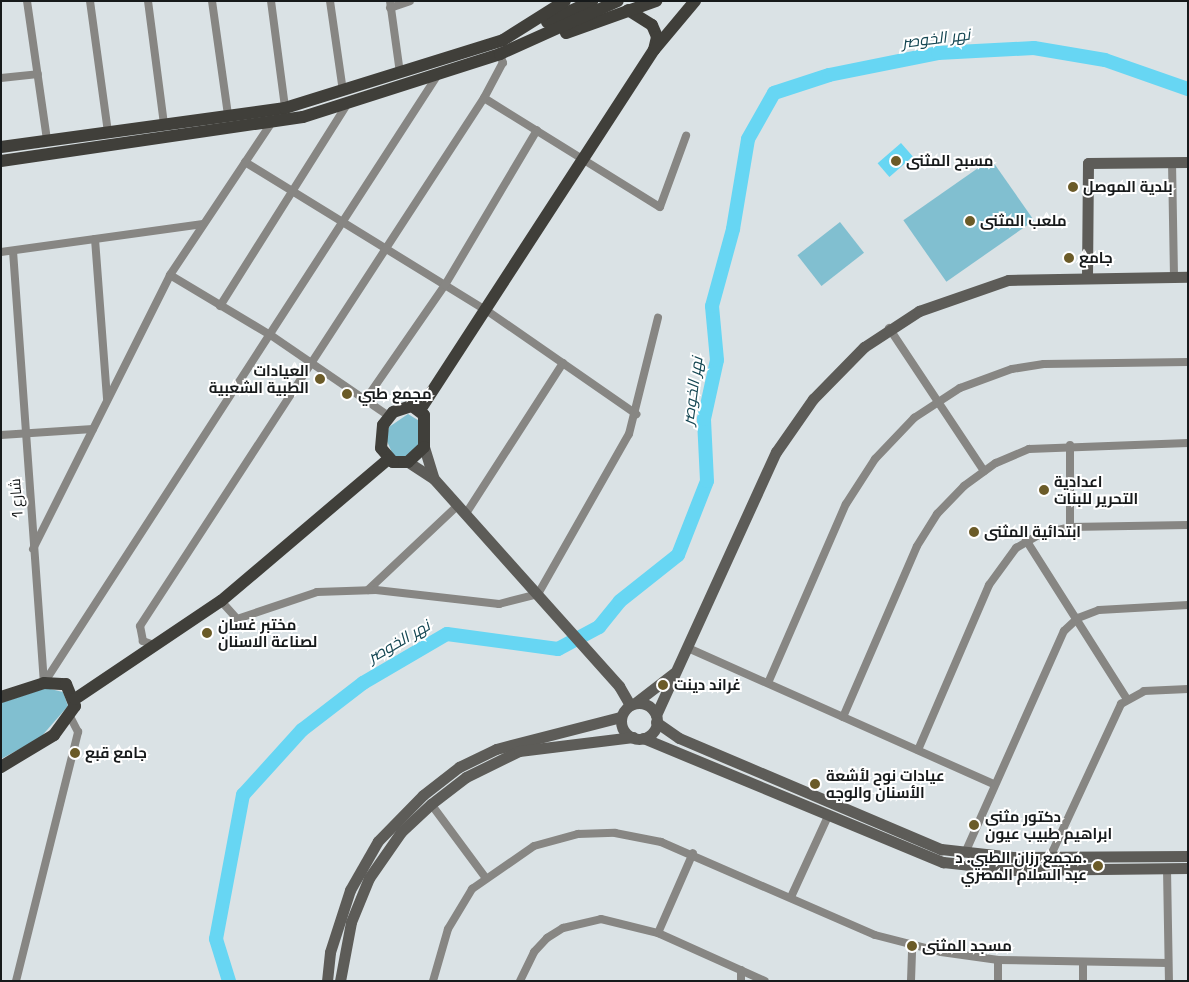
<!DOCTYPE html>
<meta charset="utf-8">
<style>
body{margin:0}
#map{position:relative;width:1189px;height:982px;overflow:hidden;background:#dae2e5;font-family:"Space Grotesk",Cairo,sans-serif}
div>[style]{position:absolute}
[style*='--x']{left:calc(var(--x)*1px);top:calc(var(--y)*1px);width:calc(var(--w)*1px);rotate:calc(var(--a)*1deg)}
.green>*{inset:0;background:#81bfd0;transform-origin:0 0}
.water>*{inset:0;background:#67d6f3;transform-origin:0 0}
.river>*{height:14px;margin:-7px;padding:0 7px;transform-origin:7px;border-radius:7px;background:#67d6f3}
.street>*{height:8px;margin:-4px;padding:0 4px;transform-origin:4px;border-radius:4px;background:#878683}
.secondary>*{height:11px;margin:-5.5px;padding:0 5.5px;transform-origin:5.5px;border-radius:5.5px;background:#5d5c58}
.secondary>.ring{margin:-5.5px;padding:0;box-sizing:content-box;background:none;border:11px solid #5d5c58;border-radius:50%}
.primary>*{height:12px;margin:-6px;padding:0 6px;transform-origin:6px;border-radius:6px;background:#403f3a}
.dots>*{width:14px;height:14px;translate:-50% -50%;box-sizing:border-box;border:2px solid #fff;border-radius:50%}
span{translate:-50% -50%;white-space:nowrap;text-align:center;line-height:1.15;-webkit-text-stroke:4px #fff;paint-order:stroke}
.poi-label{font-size:15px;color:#171a1b;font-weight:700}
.left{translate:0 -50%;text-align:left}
.right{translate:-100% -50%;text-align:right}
.street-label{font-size:15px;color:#171a1b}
.water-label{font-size:16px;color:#154753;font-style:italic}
.frame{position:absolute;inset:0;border:2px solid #171a1b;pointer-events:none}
</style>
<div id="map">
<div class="green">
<i style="left:991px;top:159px;width:75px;height:107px;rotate:55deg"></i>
<i style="left:840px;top:222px;width:39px;height:54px;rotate:52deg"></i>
<i style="clip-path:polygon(408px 414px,421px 422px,419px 449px,412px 457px,394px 457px,386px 439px,389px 427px)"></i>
<i style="clip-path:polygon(46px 688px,63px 692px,68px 706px,40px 738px,1px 759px,1px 703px)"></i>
</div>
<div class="water">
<i style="left:901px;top:143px;width:18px;height:31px;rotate:49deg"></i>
</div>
<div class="river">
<i style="--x:229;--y:981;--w:44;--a:-107.2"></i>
<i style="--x:216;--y:939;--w:147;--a:-79.4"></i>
<i style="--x:243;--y:795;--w:88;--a:-47.8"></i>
<i style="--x:302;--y:730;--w:77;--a:-37.6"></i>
<i style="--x:363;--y:683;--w:97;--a:-30.3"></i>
<i style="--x:447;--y:634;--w:112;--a:7.7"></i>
<i style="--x:558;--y:649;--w:47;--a:-28.2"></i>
<i style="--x:599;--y:627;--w:33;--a:-51"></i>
<i style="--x:620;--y:601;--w:74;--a:-38.4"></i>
<i style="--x:678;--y:555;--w:79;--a:-68.6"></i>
<i style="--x:707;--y:481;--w:62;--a:-92.8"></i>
<i style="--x:704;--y:419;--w:60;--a:-77.6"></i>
<i style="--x:717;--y:360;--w:54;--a:-95.3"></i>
<i style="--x:712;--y:306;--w:80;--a:-74.7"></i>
<i style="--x:733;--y:229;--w:91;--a:-80.5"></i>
<i style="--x:748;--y:139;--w:53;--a:-60.5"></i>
<i style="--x:774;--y:93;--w:58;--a:-18.1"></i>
<i style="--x:829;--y:75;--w:111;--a:-11.4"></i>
<i style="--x:938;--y:53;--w:96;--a:-3"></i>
<i style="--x:1034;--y:48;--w:72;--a:9.6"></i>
<i style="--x:1105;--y:60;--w:88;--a:19.3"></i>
</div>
<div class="street">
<i style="--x:27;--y:1;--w:140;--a:81.8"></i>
<i style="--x:90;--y:1;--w:132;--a:82.2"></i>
<i style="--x:148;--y:1;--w:124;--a:82.6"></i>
<i style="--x:212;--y:1;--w:115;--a:82"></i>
<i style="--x:271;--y:1;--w:108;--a:82.5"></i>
<i style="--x:330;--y:1;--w:91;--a:81.8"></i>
<i style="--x:390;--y:1;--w:73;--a:82.1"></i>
<i style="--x:390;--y:8;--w:21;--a:-19"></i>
<i style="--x:1;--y:78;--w:37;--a:-6"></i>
<i style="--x:484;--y:98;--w:207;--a:31.8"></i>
<i style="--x:660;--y:207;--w:76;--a:-69.9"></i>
<i style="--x:245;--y:162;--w:283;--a:31.6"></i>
<i style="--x:486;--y:310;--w:183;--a:34.7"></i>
<i style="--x:1172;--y:162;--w:115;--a:89"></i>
<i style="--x:95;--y:239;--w:160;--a:85.7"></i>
<i style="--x:13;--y:251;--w:433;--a:85.9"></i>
<i style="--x:1;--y:252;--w:204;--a:-7.9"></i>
<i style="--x:170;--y:275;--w:119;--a:30.9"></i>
<i style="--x:272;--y:336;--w:142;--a:34.4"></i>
<i style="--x:220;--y:306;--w:239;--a:-57.8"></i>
<i style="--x:889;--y:328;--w:172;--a:56.4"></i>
<i style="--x:366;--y:399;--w:139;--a:-55.3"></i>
<i style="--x:445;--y:285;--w:180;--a:-59.3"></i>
<i style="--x:1;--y:435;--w:92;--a:-3.7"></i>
<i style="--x:465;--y:515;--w:181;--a:-57.2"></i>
<i style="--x:1070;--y:527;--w:82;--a:-90"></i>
<i style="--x:1026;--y:540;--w:188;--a:57.6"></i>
<i style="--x:33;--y:549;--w:306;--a:-63.4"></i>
<i style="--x:170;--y:275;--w:180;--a:-56.3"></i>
<i style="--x:368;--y:590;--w:122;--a:-43.3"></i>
<i style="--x:221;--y:601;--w:24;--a:48"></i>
<i style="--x:237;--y:619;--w:84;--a:-18.6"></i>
<i style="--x:317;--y:592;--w:59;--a:-1.9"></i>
<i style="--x:376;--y:590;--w:124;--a:6.5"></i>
<i style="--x:499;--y:604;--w:40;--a:-14.4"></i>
<i style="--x:538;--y:594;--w:184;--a:-60.4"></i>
<i style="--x:629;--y:434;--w:120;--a:-76"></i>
<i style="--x:154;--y:645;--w:12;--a:-160"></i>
<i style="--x:143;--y:641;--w:15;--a:-101"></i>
<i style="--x:140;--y:626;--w:630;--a:-56.92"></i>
<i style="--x:484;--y:98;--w:40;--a:-62"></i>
<i style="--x:503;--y:63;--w:9;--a:-108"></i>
<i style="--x:688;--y:648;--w:335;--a:24"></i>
<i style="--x:44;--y:683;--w:723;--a:-57.08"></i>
<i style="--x:768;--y:683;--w:195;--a:-66.5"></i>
<i style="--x:846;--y:504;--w:54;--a:-57.2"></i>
<i style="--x:875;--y:459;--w:57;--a:-46.4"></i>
<i style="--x:914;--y:418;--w:55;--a:-33.1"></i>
<i style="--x:960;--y:388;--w:55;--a:-20.1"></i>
<i style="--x:1012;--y:369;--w:32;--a:-9"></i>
<i style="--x:1044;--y:364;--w:144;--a:-0.8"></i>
<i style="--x:843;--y:717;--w:186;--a:-66.6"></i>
<i style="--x:917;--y:546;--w:38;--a:-58"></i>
<i style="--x:937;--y:514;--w:39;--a:-46"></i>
<i style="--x:964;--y:486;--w:39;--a:-36"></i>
<i style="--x:996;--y:463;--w:36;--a:-23"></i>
<i style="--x:1029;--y:449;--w:159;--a:-2.2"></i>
<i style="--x:918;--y:750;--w:180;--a:-66.7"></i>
<i style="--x:989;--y:585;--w:46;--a:-53.9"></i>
<i style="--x:1016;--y:548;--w:28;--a:-30"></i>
<i style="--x:1040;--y:534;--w:31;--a:-13"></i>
<i style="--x:1070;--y:527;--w:118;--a:-1"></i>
<i style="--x:431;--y:804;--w:91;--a:53.5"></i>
<i style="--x:965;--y:853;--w:243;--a:-66"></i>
<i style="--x:1064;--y:631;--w:19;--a:-43"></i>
<i style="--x:1078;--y:618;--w:22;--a:-21"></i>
<i style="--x:1099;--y:610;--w:89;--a:-3.2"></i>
<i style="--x:1050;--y:857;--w:169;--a:-65.1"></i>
<i style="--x:1121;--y:704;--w:26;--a:-29"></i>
<i style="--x:1144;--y:691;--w:44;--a:-2.6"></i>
<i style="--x:1167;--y:869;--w:112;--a:89"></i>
<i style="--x:791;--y:897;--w:89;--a:-65.4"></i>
<i style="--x:658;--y:933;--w:87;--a:-66.4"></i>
<i style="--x:998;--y:960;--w:21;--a:90"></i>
<i style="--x:16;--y:981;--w:257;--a:-76"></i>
<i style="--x:78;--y:732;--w:18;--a:-117"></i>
<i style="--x:433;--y:981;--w:54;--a:-73.9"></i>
<i style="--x:448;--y:929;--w:47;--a:-59"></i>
<i style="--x:472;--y:889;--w:75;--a:-34.7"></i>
<i style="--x:534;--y:846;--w:46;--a:-15.3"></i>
<i style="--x:578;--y:834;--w:37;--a:-2"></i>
<i style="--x:615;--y:833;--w:47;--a:11.1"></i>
<i style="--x:661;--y:842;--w:233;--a:23.5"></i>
<i style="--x:875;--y:935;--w:68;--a:14.4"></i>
<i style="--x:941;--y:952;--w:58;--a:8"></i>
<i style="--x:998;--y:960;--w:170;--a:1"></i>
<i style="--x:520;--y:981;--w:32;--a:-64"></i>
<i style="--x:534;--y:952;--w:19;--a:-47"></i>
<i style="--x:547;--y:938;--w:19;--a:-32"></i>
<i style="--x:563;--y:928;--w:39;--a:-13"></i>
<i style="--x:601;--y:919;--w:59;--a:13.8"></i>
<i style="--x:658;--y:933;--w:117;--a:24.2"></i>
<i style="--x:741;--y:981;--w:11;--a:-90"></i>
<i style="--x:911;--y:981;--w:35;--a:-88"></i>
<i style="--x:1083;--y:981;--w:19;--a:-90"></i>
</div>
<div class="secondary">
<i style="--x:1087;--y:277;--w:114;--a:-89.5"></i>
<i style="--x:1088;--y:163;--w:100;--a:-0.6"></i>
<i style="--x:424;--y:447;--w:31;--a:73"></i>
<i style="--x:408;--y:462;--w:31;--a:33"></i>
<i style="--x:434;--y:479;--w:278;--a:48.2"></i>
<i style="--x:619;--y:686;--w:22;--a:60"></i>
<i style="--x:635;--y:703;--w:49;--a:-37.6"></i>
<i class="ring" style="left:621px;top:703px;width:25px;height:25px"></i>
<i style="--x:656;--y:715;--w:289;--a:-65.5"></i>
<i style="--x:776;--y:452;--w:65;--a:-55.1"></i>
<i style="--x:813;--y:399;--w:73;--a:-45.6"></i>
<i style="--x:864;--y:347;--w:66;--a:-33.2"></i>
<i style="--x:919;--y:311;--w:94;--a:-19.2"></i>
<i style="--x:1008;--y:280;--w:180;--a:-1"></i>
<i style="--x:656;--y:722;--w:28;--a:35"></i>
<i style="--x:679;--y:738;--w:285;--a:23"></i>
<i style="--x:941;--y:849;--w:72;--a:6.3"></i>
<i style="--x:1013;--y:857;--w:175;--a:-0.3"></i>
<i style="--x:643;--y:738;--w:325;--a:22.5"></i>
<i style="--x:943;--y:862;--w:73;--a:6.3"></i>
<i style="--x:1016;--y:870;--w:172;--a:-0.7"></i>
<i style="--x:327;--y:981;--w:29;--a:-84"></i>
<i style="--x:330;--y:952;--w:65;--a:-72.1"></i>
<i style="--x:350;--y:890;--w:56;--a:-60.3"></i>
<i style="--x:378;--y:841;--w:64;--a:-45.6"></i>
<i style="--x:423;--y:795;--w:46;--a:-37.9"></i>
<i style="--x:459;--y:767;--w:41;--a:-25.9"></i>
<i style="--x:496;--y:749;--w:129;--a:-14.4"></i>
<i style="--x:340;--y:981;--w:60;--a:-79.4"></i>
<i style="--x:351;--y:922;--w:48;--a:-67.8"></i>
<i style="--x:369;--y:878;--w:56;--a:-55.2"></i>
<i style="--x:401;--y:832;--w:41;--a:-43"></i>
<i style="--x:431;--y:804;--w:44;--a:-37.6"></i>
<i style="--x:466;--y:777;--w:59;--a:-26.1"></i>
<i style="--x:519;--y:751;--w:115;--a:-7"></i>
</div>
<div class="primary">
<i style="--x:628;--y:10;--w:28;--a:32"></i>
<i style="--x:652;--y:25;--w:13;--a:67"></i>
<i style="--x:657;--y:37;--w:13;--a:103"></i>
<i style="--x:547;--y:22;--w:50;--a:-25"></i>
<i style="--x:566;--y:33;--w:96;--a:-19.6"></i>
<i style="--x:1;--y:147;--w:287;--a:-7.8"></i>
<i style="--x:285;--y:108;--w:228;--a:-17.3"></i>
<i style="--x:503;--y:40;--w:73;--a:-32.2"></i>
<i style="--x:1;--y:161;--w:305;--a:-8.3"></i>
<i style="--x:303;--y:117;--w:207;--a:-17.7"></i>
<i style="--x:500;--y:54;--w:129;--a:-24.2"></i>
<i style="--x:412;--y:406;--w:15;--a:37"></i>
<i style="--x:424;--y:415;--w:32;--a:90"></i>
<i style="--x:424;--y:447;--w:22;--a:137"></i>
<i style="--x:408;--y:462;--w:15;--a:180"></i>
<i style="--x:393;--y:462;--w:18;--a:-131"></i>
<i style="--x:381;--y:448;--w:23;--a:-85"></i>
<i style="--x:383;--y:425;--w:16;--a:-52"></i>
<i style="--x:393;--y:412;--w:20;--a:-18"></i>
<i style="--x:420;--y:410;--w:429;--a:-57"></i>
<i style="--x:654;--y:50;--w:64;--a:-50.1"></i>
<i style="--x:1;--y:697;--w:45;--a:-18"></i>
<i style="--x:44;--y:683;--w:22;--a:3"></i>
<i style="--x:66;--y:684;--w:24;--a:68"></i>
<i style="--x:75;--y:706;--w:36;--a:126"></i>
<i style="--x:54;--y:735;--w:62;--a:148.9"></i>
<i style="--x:75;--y:699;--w:176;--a:-33.9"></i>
<i style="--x:221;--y:601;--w:218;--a:-40.3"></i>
</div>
<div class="dots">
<i style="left:896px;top:161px;background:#6b5b28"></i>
<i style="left:1073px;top:187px;background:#6b5b28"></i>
<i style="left:970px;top:221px;background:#6b5b28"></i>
<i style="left:1069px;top:258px;background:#6b5b28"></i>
<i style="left:320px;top:379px;background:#6b5b28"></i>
<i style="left:347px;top:394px;background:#6b5b28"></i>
<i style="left:1044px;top:490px;background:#6b5b28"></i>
<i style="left:974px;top:532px;background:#6b5b28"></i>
<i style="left:207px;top:633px;background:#6b5b28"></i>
<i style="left:663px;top:685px;background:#6b5b28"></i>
<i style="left:75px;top:753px;background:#6b5b28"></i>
<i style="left:815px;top:784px;background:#6b5b28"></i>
<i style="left:974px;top:825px;background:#6b5b28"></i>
<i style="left:1098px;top:866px;background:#6b5b28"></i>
<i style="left:912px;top:946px;background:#6b5b28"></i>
</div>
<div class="poi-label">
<span class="left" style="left:906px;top:161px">مسبح المثنى</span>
<span class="left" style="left:1083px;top:187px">بلدية الموصل</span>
<span class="left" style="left:980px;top:221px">ملعب المثنى</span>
<span class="left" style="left:1079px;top:258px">جامع</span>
<span class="right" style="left:309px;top:379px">العيادات<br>الطبية الشعبية</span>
<span class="left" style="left:358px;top:394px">مجمع طبي</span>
<span class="left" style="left:1054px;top:490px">اعدادية<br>التحرير للبنات</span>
<span class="left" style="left:984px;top:532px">ابتدائية المثنى</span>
<span class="left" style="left:218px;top:633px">مختبر غسان<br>لصناعة الاسنان</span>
<span class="left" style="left:674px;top:685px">غراند دينت</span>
<span class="left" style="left:85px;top:753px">جامع قبع</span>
<span class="left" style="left:826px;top:784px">عيادات نوح لأشعة<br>الأسنان والوجه</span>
<span class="left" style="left:985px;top:825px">دكتور مثنى<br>ابراهيم طبيب عيون</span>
<span class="right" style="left:1087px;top:866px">مجمع رزان الطبي. د.<br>عبد السلام المصري</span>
<span class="left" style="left:922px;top:946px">مسجد المثنى</span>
</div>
<div class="street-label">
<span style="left:16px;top:498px;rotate:-94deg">شارع 1</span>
</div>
<div class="water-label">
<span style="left:936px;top:39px;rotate:-7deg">نهر الخوصر</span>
<span style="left:693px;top:391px;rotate:-82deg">نهر الخوصر</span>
<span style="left:399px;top:642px;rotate:-30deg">نهر الخوصر</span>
</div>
<div class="frame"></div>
</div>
